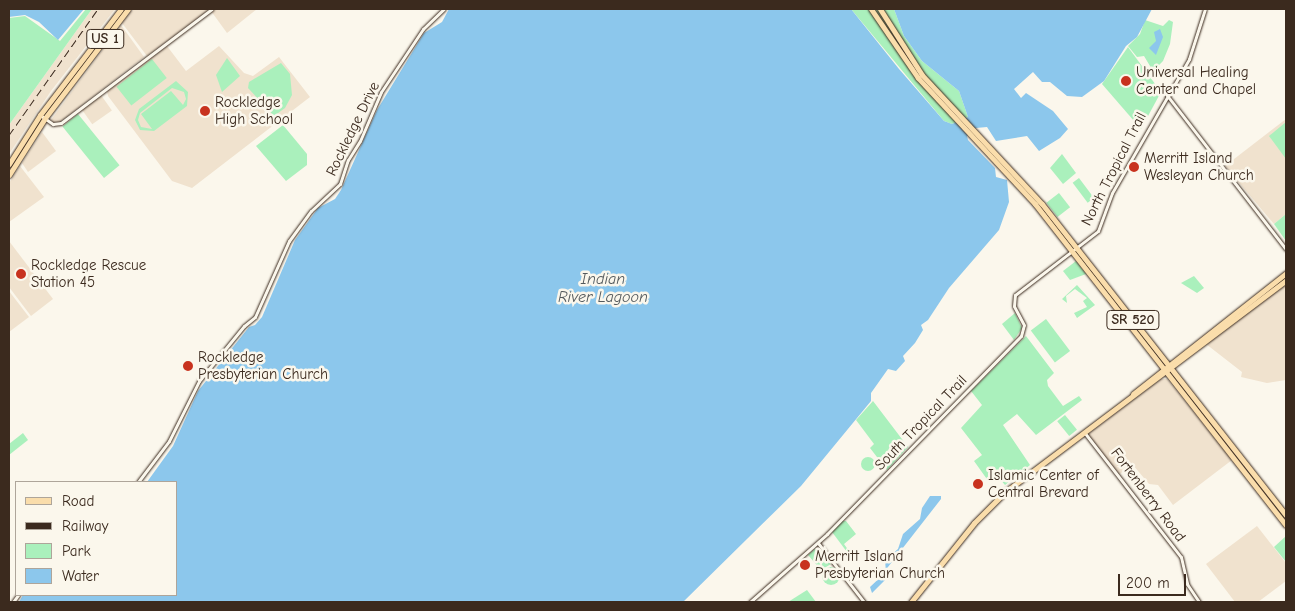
<!DOCTYPE html>
<style>
body{margin:0}
#map{position:relative;width:1295px;height:611px;overflow:hidden;background:#fbf7ec;font-family:"Comic Neue",sans-serif}
div>[style]{position:absolute}
[style*='--x']{left:calc(var(--x)*1px);top:calc(var(--y)*1px);width:calc(var(--w)*1px);rotate:calc(var(--a)*1deg)}
.built>*{inset:0;background:#f0e2ce;transform-origin:0 0}
.green>*{inset:0;background:#aaf0bc;transform-origin:0 0}
.round{border-radius:50%}
.water>*{inset:0;background:#8cc7ec}
.roads{filter:drop-shadow(0 0 1px #3b2a1e) drop-shadow(0 0 1px #3b2a1e)}
.minor>*{height:3px;margin:-1.5px;padding:0 1.5px;transform-origin:1.5px;border-radius:1.5px;background:#fbf7ec}
.major>*{height:5px;margin:-2.5px;padding:0 2.5px;transform-origin:2.5px;border-radius:2.5px;background:#faddab}
.rail>*{height:1px;margin-top:-0.5px;transform-origin:0;background:repeating-linear-gradient(90deg,#3b2a1e 0 8px,transparent 0 12px)}
.dots>*{width:14px;height:14px;translate:-50% -50%;box-sizing:border-box;border:2px solid #fbf7ec;border-radius:50%}
span{translate:-50% -50%;white-space:nowrap;text-align:center;line-height:1.15;-webkit-text-stroke:5px #fbf7ec;paint-order:stroke}
.shield-label span{padding:1px 4px;background:#fbf7ec;border:1px solid;border-radius:4px;-webkit-text-stroke-width:0}
.shield-label{font-size:14px;color:#3b2a1e;font-weight:700}
.poi-label{font-size:15px;color:#3b2a1e}
.left{translate:0 -50%;text-align:left}
.street-label{font-size:15px;color:#3b2a1e}
.water-label{font-size:16px;color:#53595c;font-style:italic}
.frame{position:absolute;inset:0;border:10px solid #3b2a1e;pointer-events:none}
.legend{position:absolute;left:15px;top:481px;width:162px;height:115px;box-sizing:border-box;background:#fbf7ec;border:1px solid #aea59a;margin:0;padding:6px 9px;list-style:none;font-size:15px;color:#3b2a1e}
.legend li{display:flex;align-items:center;gap:10px;height:25px}
.legend b{width:25px;border:1px solid #aea59a}
.scale{position:absolute;left:1118px;top:574px;width:68px;height:22px;box-sizing:border-box;border:2px solid #3b2a1e;border-top:0;padding-left:6px;font-size:15px;line-height:18px;white-space:nowrap;color:#3b2a1e;-webkit-text-stroke:4px #fbf7ec;paint-order:stroke}
</style>
<div id="map">
<div class="built">
<i style="clip-path:polygon(92px 9px,115px 9px,51px 91px,9px 154px,9px 125px)"></i>
<i style="clip-path:polygon(133px 9px,210px 9px,147px 56px,122px 23px)"></i>
<i style="clip-path:polygon(214px 9px,257px 9px,227px 33px,211px 11px)"></i>
<i style="clip-path:polygon(121px 25px,144px 57px,60px 122px,54px 123px,51px 120px)"></i>
<i style="clip-path:polygon(167px 46px,186px 71px,219px 46px,244px 73px,253px 76px,279px 57px,310px 97px,192px 188px,172px 181px,108px 96px,107px 91px)"></i>
<i style="left:101px;top:95px;width:19px;height:24px;rotate:55deg"></i>
<i style="clip-path:polygon(1286px 119px,1286px 214px,1274px 224px,1225px 166px)"></i>
<i style="clip-path:polygon(42px 132px,56px 151px,28px 172px,22px 163px)"></i>
<i style="clip-path:polygon(20px 166px,44px 197px,9px 222px,9px 183px)"></i>
<i style="clip-path:polygon(9px 241px,53px 299px,31px 316px,9px 287px)"></i>
<i style="clip-path:polygon(1283px 283px,1286px 287px,1286px 380px,1267px 383px,1241px 377px,1242px 372px,1206px 344px)"></i>
<i style="clip-path:polygon(9px 291px,29px 317px,9px 332px)"></i>
<i style="clip-path:polygon(1161px 379px,1167px 379px,1232px 460px,1173px 505px,1158px 485px,1149px 484px,1133px 465px,1118px 475px,1087px 435px)"></i>
<i style="clip-path:polygon(1257px 526px,1286px 563px,1286px 581px,1258px 602px,1235px 602px,1206px 564px)"></i>
</div>
<div class="green">
<i style="clip-path:polygon(86px 9px,92px 9px,9px 125px,9px 18px,25px 16px,60px 41px)"></i>
<i style="clip-path:polygon(851px 9px,894px 9px,904px 36px,922px 61px,959px 91px,968px 117px,952px 124px,944px 121px)"></i>
<i style="clip-path:polygon(1145px 20px,1163px 26px,1169px 20px,1173px 22px,1170px 44px,1163px 61px,1153px 71px,1144px 56px,1137px 57px,1128px 46px,1140px 34px)"></i>
<i style="clip-path:polygon(1128px 47px,1161px 92px,1141px 129px,1102px 84px)"></i>
<i style="clip-path:polygon(227px 58px,240px 76px,222px 92px,216px 75px)"></i>
<i style="left:152px;top:59px;width:24px;height:45px;rotate:52deg"></i>
<i style="clip-path:polygon(281px 63px,290px 74px,292px 95px,285px 108px,274px 116px,248px 88px,249px 82px)"></i>
<i style="clip-path:polygon(evenodd,176px 81px,188px 92px,187px 106px,154px 131px,140px 130px,135px 120px,139px 109px,176px 81px,172px 88px,184px 92px,186px 99px,183px 105px,171px 91px,141px 114px,152px 129px,141px 127px,138px 120px,140px 113px,172px 88px)"></i>
<i style="left:78px;top:114px;width:66px;height:20px;rotate:51deg"></i>
<i style="clip-path:polygon(1286px 122px,1286px 159px,1269px 136px)"></i>
<i style="clip-path:polygon(283px 125px,307px 154px,307px 165px,286px 181px,256px 146px)"></i>
<i style="clip-path:polygon(1062px 154px,1076px 173px,1063px 184px,1050px 168px)"></i>
<i style="left:1079px;top:178px;width:25px;height:8px;rotate:53deg"></i>
<i style="left:1059px;top:193px;width:18px;height:16px;rotate:52deg"></i>
<i style="clip-path:polygon(1286px 214px,1286px 241px,1274px 224px)"></i>
<i style="clip-path:polygon(1076px 261px,1086px 274px,1070px 280px,1063px 271px)"></i>
<i style="clip-path:polygon(1194px 276px,1204px 288px,1197px 293px,1181px 283px)"></i>
<i style="clip-path:polygon(1077px 285px,1095px 305px,1077px 318px,1074px 313px,1087px 307px,1083px 301px,1087px 298px,1075px 289px,1066px 296px,1067px 303px,1062px 299px)"></i>
<i style="clip-path:polygon(1015px 313px,1022px 328px,1014px 340px,1002px 324px)"></i>
<i style="left:1046px;top:319px;width:40px;height:19px;rotate:53deg"></i>
<i style="clip-path:polygon(1026px 336px,1054px 373px,1047px 380px,1048px 386px,1063px 406px,1079px 396px,1082px 400px,1036px 435px,1017px 414px,1003px 425px,1030px 465px,1005px 485px,997px 476px,989px 482px,974px 461px,982px 455px,961px 428px,982px 405px,971px 391px)"></i>
<i style="clip-path:polygon(873px 401px,908px 447px,887px 470px,870px 448px,874px 444px,856px 420px)"></i>
<i style="left:1065px;top:415px;width:19px;height:10px;rotate:51deg"></i>
<i style="clip-path:polygon(23px 433px,28px 440px,9px 455px,9px 444px)"></i>
<i class="round" style="left:861px;top:457px;width:14px;height:14px"></i>
<i style="clip-path:polygon(842px 521px,846px 521px,856px 534px,844px 544px,849px 551px,847px 552px,832px 532px)"></i>
<i style="clip-path:polygon(1286px 536px,1286px 562px,1274px 547px)"></i>
<i style="clip-path:polygon(815px 549px,819px 549px,831px 564px,821px 570px,808px 555px)"></i>
<i class="round" style="left:822px;top:567px;width:18px;height:18px"></i>
<i style="clip-path:polygon(807px 590px,816px 602px,788px 602px)"></i>
</div>
<div class="water">
<i style="clip-path:polygon(9px 9px,84px 9px,58px 40px,39px 22px,25px 15px,9px 17px)"></i>
<i style="clip-path:polygon(449px 9px,851px 9px,899px 69px,944px 121px,952px 124px,968px 117px,959px 91px,922px 61px,904px 36px,894px 9px,1152px 9px,1137px 37px,1126px 46px,1104px 81px,1082px 97px,1067px 96px,1050px 82px,1042px 82px,1033px 72px,1014px 89px,1021px 98px,1026px 93px,1053px 111px,1068px 129px,1060px 138px,1039px 151px,1027px 136px,996px 141px,987px 127px,976px 128px,967px 136px,968px 140px,995px 168px,996px 177px,1007px 180px,1009px 202px,999px 230px,949px 288px,928px 320px,921px 325px,923px 330px,915px 343px,903px 356px,905px 361px,896px 371px,888px 369px,871px 393px,871px 401px,801px 486px,683px 602px,19px 602px,23px 595px,176px 595px,176px 482px,147px 482px,173px 446px,198px 391px,249px 327px,255px 325px,262px 317px,295px 240px,318px 208px,335px 199px,341px 190px,377px 110px,424px 33px,442px 22px)"></i>
<i style="clip-path:polygon(1160px 29px,1163px 37px,1156px 55px,1149px 48px,1156px 41px,1154px 32px)"></i>
<i style="clip-path:polygon(930px 496px,941px 496px,941px 499px,888px 567px,886px 579px,872px 593px,870px 587px,886px 572px,885px 560px,898px 549px,903px 534px,920px 519px,922px 508px)"></i>
</div>
<div class="roads">
<div class="minor">
<i style="--x:1166;--y:94;--w:196;--a:52.3"></i>
<i style="--x:40;--y:115;--w:16;--a:35"></i>
<i style="--x:53;--y:124;--w:8;--a:-7"></i>
<i style="--x:61;--y:123;--w:189;--a:-37.1"></i>
<i style="--x:1084;--y:432;--w:158;--a:52.2"></i>
<i style="--x:1181;--y:557;--w:28;--a:77"></i>
<i style="--x:1187;--y:584;--w:22;--a:56"></i>
<i style="--x:138;--y:482;--w:51;--a:-52.9"></i>
<i style="--x:169;--y:441;--w:67;--a:-63.4"></i>
<i style="--x:199;--y:381;--w:71;--a:-50.7"></i>
<i style="--x:244;--y:326;--w:14;--a:-39"></i>
<i style="--x:255;--y:317;--w:83;--a:-65.9"></i>
<i style="--x:289;--y:241;--w:37;--a:-54"></i>
<i style="--x:311;--y:211;--w:40;--a:-43"></i>
<i style="--x:340;--y:184;--w:25;--a:-72"></i>
<i style="--x:348;--y:160;--w:22;--a:-58"></i>
<i style="--x:360;--y:141;--w:53;--a:-66.8"></i>
<i style="--x:381;--y:92;--w:76;--a:-56.3"></i>
<i style="--x:423;--y:29;--w:29;--a:-44"></i>
<i style="--x:818;--y:543;--w:75;--a:52.1"></i>
<i style="--x:13;--y:602;--w:9;--a:-54"></i>
<i style="--x:750;--y:602;--w:103;--a:-41.4"></i>
<i style="--x:827;--y:534;--w:277;--a:-45.6"></i>
<i style="--x:1021;--y:336;--w:11;--a:-75"></i>
<i style="--x:1024;--y:325;--w:21;--a:-118"></i>
<i style="--x:1014;--y:306;--w:11;--a:-85"></i>
<i style="--x:1015;--y:295;--w:105;--a:-37.6"></i>
<i style="--x:1098;--y:231;--w:40;--a:-69.8"></i>
<i style="--x:1112;--y:193;--w:155;--a:-60.1"></i>
<i style="--x:1189;--y:59;--w:52;--a:-72.3"></i>
</div>
<div class="major">
<i style="--x:871;--y:9;--w:83;--a:55.7"></i>
<i style="--x:918;--y:78;--w:172;--a:47.1"></i>
<i style="--x:1035;--y:204;--w:407;--a:52"></i>
<i style="--x:880;--y:9;--w:78;--a:57.5"></i>
<i style="--x:922;--y:75;--w:176;--a:47.1"></i>
<i style="--x:1042;--y:204;--w:395;--a:51.9"></i>
<i style="--x:9;--y:164;--w:58;--a:-57.7"></i>
<i style="--x:40;--y:115;--w:133;--a:-52.6"></i>
<i style="--x:9;--y:175;--w:67;--a:-57.7"></i>
<i style="--x:45;--y:118;--w:137;--a:-52.7"></i>
<i style="--x:1133;--y:394;--w:195;--a:-38.3"></i>
<i style="--x:911;--y:602;--w:101;--a:-51.4"></i>
<i style="--x:974;--y:523;--w:44;--a:-45"></i>
<i style="--x:1005;--y:492;--w:352;--a:-37"></i>
</div>
</div>
<div class="rail">
<i style="--x:9;--y:135;--w:154;--a:-54.8"></i>
</div>
<div class="dots">
<i style="left:1126px;top:81px;background:#c8321e"></i>
<i style="left:205px;top:111px;background:#c8321e"></i>
<i style="left:1134px;top:167px;background:#c8321e"></i>
<i style="left:21px;top:274px;background:#c8321e"></i>
<i style="left:188px;top:366px;background:#c8321e"></i>
<i style="left:978px;top:484px;background:#c8321e"></i>
<i style="left:805px;top:565px;background:#c8321e"></i>
</div>
<div class="shield-label">
<span style="left:105px;top:39px">US 1</span>
<span style="left:1133px;top:320px">SR 520</span>
</div>
<div class="poi-label">
<span class="left" style="left:1136px;top:81px">Universal Healing<br>Center and Chapel</span>
<span class="left" style="left:215px;top:111px">Rockledge<br>High School</span>
<span class="left" style="left:1144px;top:167px">Merritt Island<br>Wesleyan Church</span>
<span class="left" style="left:31px;top:274px">Rockledge Rescue<br>Station 45</span>
<span class="left" style="left:198px;top:366px">Rockledge<br>Presbyterian Church</span>
<span class="left" style="left:988px;top:484px">Islamic Center of<br>Central Brevard</span>
<span class="left" style="left:815px;top:565px">Merritt Island<br>Presbyterian Church</span>
</div>
<div class="street-label">
<span style="left:353px;top:129px;rotate:-64deg">Rockledge Drive</span>
<span style="left:1114px;top:169px;rotate:-63deg">North Tropical Trail</span>
<span style="left:921px;top:423px;rotate:-46deg">South Tropical Trail</span>
<span style="left:1148px;top:495px;rotate:53deg">Fortenberry Road</span>
</div>
<div class="water-label">
<span style="left:603px;top:288px">Indian<br>River Lagoon</span>
</div>
<div class="frame"></div>
<ul class="legend">
<li><b style="height:6px;background:#faddab"></b>Road</li>
<li><b style="height:6px;background:#3b2a1e"></b>Railway</li>
<li><b style="height:14px;background:#aaf0bc"></b>Park</li>
<li><b style="height:14px;background:#8cc7ec"></b>Water</li>
</ul>
<div class="scale">200 m</div>
</div>
